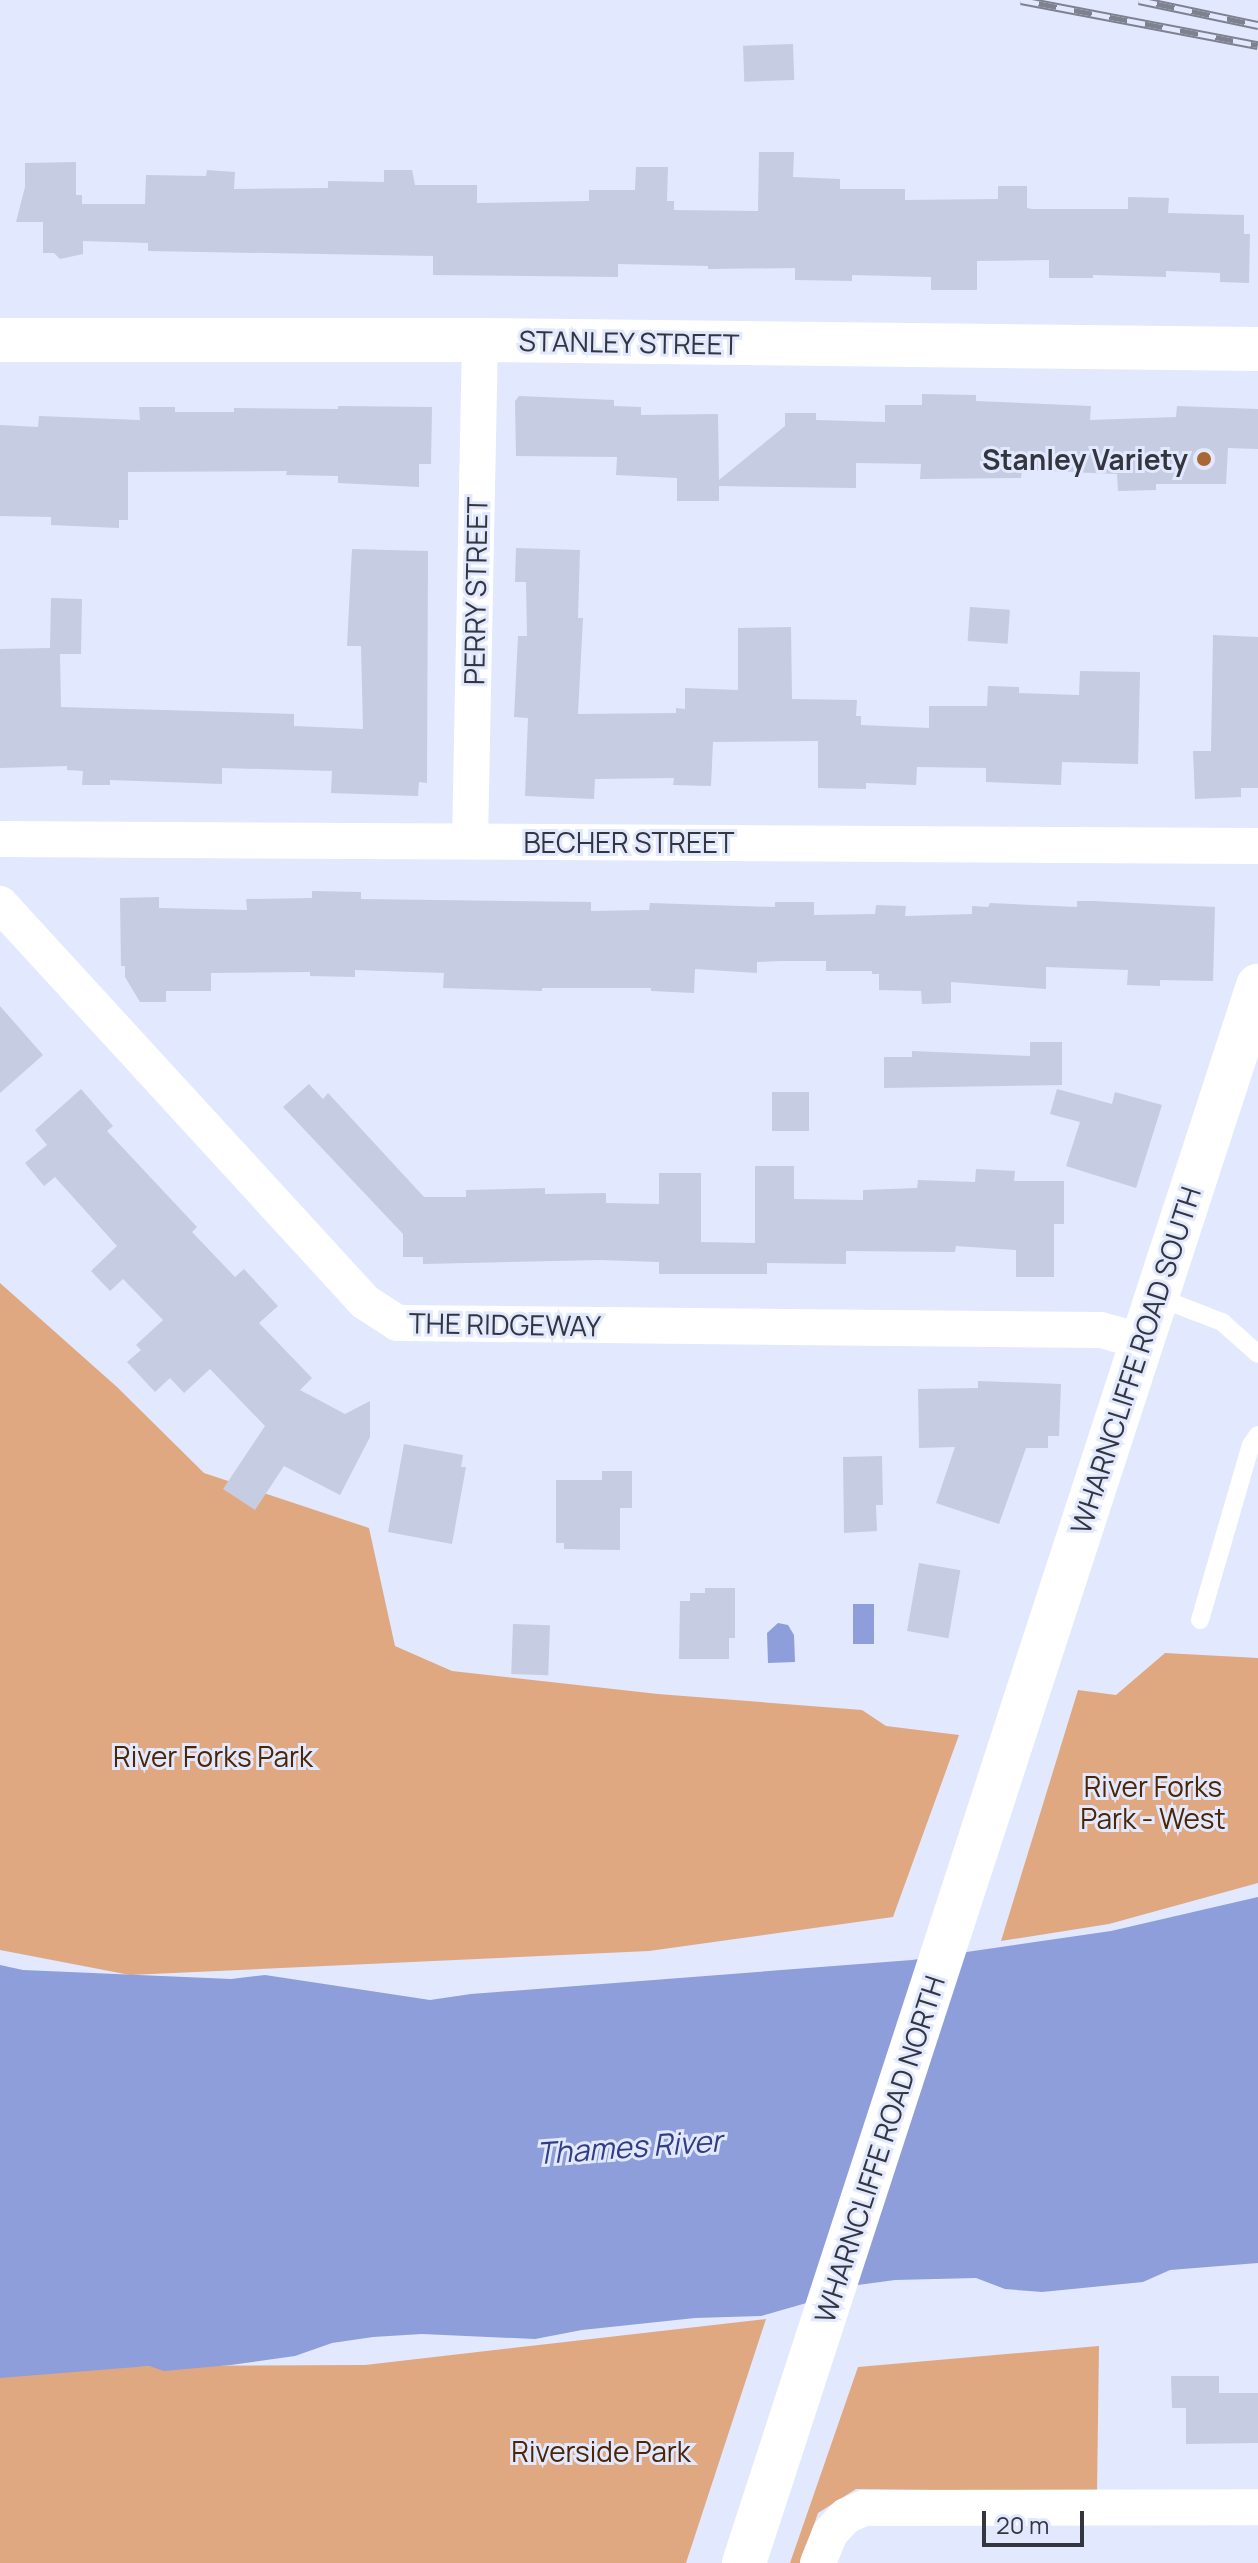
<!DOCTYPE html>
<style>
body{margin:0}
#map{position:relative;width:1258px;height:2563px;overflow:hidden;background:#e2e8fe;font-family:Manrope,sans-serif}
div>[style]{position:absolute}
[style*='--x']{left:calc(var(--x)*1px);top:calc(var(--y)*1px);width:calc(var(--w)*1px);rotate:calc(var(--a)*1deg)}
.green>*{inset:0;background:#e0a881}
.water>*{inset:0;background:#8e9edb;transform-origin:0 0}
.building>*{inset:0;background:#c6cce2;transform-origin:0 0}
.service>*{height:18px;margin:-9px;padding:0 9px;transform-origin:9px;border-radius:9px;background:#fff}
.minor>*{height:36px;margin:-18px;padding:0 18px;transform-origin:18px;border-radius:18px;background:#fff}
.secondary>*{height:44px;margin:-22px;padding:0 22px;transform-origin:22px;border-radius:22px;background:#fff}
.rail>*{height:9px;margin-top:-4.5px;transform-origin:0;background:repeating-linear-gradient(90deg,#e2e8fe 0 18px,#7e8290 0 36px);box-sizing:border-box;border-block:2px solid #7e8290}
.dots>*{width:22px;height:22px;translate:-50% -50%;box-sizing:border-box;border:4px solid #e2e8fe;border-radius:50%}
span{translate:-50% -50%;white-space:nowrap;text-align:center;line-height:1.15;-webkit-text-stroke:6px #e2e8fe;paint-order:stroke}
.street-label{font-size:28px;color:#34363f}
.poi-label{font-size:28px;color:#34363f;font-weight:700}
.right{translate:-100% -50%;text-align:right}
.park-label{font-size:28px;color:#4c2503}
.water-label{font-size:30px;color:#313d85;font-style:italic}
.scale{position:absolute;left:982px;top:2511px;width:102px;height:36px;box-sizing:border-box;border:4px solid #34363f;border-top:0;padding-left:10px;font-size:24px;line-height:28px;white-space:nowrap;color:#34363f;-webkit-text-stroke:6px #e2e8fe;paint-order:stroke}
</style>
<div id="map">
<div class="green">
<i style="clip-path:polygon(0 1283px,117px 1387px,204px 1473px,369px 1528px,395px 1646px,452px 1671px,658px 1694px,862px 1710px,886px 1726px,959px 1735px,893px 1917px,649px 1951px,130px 1975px,0 1950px)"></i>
<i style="clip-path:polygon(1165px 1653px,1258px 1658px,1258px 1883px,1109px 1924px,1001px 1941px,1078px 1690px,1116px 1695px)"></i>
<i style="clip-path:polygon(766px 2319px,686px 2563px,0 2563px,0 2367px,365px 2365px)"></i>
<i style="clip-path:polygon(1099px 2346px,1097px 2492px,856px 2489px,818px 2513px,801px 2563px,790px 2563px,858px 2367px)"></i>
</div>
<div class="water">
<i style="left:853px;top:1604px;width:21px;height:40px"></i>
<i style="clip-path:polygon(778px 1623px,788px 1625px,794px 1635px,795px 1662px,768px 1663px,767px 1633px)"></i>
<i style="clip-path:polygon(1258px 1897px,1258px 2263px,1170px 2270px,1143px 2282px,1042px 2292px,1005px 2289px,976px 2278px,895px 2280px,843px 2287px,810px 2302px,761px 2316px,695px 2318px,582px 2330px,535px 2339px,422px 2334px,373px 2337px,332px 2343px,295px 2356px,231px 2365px,164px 2371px,149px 2366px,0 2378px,0 1965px,23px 1970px,231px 1979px,265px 1975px,430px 2000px,471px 1994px,912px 1960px,1111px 1931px)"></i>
</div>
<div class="building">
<i style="left:793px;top:44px;width:36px;height:50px;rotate:88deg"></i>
<i style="clip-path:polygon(759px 152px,794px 152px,793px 177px,840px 179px,840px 189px,905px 189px,905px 200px,998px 199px,998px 186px,1027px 186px,1027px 208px,1032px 209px,1128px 209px,1128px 197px,1169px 198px,1168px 213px,1244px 215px,1244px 234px,1250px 234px,1249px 283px,1220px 282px,1220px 273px,1166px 271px,1166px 277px,1093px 275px,1093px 278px,1049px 278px,1049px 260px,977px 261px,977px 290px,931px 290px,931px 277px,852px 275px,852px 281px,795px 280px,795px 268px,708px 269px,708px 266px,618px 264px,618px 277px,433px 275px,433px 256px,148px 251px,148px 243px,83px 241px,83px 254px,60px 259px,54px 253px,43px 253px,43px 222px,16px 222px,25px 187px,25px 163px,76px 162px,76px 195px,82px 195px,82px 204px,145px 204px,146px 175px,206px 176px,207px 170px,235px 172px,234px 189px,328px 188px,328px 181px,384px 182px,384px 170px,412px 170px,415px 185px,477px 185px,477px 203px,589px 201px,589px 190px,635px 190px,636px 167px,668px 167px,667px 201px,674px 201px,674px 210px,758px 211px)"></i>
<i style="clip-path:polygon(922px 394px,976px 395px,976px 401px,1091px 406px,1090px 420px,1176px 417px,1177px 406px,1258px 409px,1258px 449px,1228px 448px,1226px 484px,1156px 484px,1156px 490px,1118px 491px,1117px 474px,1022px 470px,1021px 478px,920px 479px,921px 464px,856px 463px,856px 488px,719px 486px,719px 501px,677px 501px,677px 478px,616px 475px,617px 457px,516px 456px,515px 401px,519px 396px,614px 400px,614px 406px,641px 407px,641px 415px,718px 414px,719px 480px,785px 426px,785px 413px,816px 413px,816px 420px,885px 422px,885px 405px,922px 405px)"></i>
<i style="clip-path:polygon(338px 406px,432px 407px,431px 464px,419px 464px,419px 487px,338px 483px,338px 476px,286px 475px,287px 471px,128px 472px,128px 520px,119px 520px,119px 528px,51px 525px,51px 517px,0 516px,0 425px,38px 427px,39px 416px,140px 420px,139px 407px,175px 407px,175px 412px,234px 412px,234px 408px,338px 409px)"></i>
<i style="clip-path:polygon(516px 548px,580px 550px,578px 618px,583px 618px,578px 714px,676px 713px,676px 708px,685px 709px,685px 688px,738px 690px,738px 628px,791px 627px,792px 699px,857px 700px,856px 716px,861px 716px,861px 725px,929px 728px,929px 706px,987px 706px,988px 686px,1019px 687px,1019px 693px,1079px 695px,1080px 671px,1140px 672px,1138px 764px,1062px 762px,1061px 785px,986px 782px,986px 768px,917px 767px,916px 785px,866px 783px,866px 789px,818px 788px,818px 741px,713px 742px,711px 786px,673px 785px,674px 778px,595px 779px,594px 799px,525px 796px,528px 718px,514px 717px,518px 636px,527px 636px,526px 582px,515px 582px)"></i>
<i style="clip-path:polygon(352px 549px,428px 551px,427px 783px,419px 782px,418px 796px,331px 793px,332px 771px,222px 768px,222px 784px,110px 780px,110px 785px,82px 785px,83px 771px,67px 770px,67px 766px,0 768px,0 649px,50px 648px,51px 598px,82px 599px,81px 654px,60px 654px,61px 707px,294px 714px,294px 726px,363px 729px,361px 646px,347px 646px)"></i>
<i style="left:970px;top:607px;width:40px;height:34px;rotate:4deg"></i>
<i style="clip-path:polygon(1213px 635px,1258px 637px,1258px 788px,1241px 788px,1241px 797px,1195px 799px,1193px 751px,1211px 751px)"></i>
<i style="clip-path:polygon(312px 891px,361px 892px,361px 899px,591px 902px,591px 911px,649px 910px,650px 903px,775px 907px,775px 902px,814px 902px,814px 915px,875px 914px,876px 905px,906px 906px,905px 916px,972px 914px,972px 906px,988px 907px,990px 903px,1077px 907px,1077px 901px,1093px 901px,1215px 907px,1213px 981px,1160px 980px,1160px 986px,1127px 985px,1128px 970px,1046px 967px,1046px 989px,951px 982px,951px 1003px,922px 1004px,921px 991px,879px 990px,879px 974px,872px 974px,872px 971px,826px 971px,826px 961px,781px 961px,757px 962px,757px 973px,695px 969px,694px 993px,651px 991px,651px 988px,542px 988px,542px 991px,443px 988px,444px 973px,355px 970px,355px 977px,310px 976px,310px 972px,211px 973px,211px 991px,166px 991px,166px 1002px,140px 1002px,125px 977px,125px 966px,121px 966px,120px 898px,159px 897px,159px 908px,247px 910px,246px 899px,312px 898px)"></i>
<i style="clip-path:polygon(0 1006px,43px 1055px,0 1093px)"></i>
<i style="clip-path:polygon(1030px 1042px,1062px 1042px,1062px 1085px,884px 1088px,884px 1057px,912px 1057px,912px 1051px,1030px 1056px)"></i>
<i style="clip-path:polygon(309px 1084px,323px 1099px,328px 1093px,424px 1197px,466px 1197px,466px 1190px,545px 1188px,545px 1194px,606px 1193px,606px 1203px,659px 1204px,659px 1173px,701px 1173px,701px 1242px,755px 1243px,755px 1166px,794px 1166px,794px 1199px,863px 1200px,863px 1190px,917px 1188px,918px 1180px,975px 1182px,976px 1169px,1015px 1171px,1014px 1181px,1064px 1181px,1064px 1224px,1054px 1224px,1054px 1277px,1016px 1277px,1016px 1250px,956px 1246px,955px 1252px,846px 1251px,846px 1264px,767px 1263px,767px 1274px,659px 1274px,659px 1262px,600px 1260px,423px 1264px,423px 1257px,403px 1257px,403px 1234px,283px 1107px)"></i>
<i style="clip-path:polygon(81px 1089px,113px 1126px,107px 1131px,197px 1227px,192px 1232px,235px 1277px,244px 1269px,278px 1306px,259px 1323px,312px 1378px,300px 1390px,345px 1414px,370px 1401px,370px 1437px,340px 1495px,284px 1466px,255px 1510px,223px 1489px,265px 1426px,210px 1369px,184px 1393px,170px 1378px,155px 1392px,127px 1362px,141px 1350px,136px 1345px,163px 1320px,123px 1279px,110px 1291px,91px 1271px,117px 1246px,55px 1177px,44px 1186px,25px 1163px,47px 1145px,35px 1130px)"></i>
<i style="clip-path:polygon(1057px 1089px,1112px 1104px,1115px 1092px,1162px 1105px,1136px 1188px,1066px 1166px,1080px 1122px,1050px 1114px)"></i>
<i style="left:772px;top:1092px;width:37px;height:39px"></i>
<i style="clip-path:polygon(978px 1381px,1061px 1384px,1059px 1436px,1048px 1436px,1048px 1448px,1026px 1448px,999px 1524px,936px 1503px,955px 1447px,919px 1448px,918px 1389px,978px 1388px)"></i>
<i style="clip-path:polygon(404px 1444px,463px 1455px,461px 1467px,466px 1467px,452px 1544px,388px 1532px)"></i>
<i style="clip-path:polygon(882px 1456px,883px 1505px,876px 1505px,877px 1531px,844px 1533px,843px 1457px)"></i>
<i style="clip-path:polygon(602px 1471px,632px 1471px,632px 1508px,620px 1508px,620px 1550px,564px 1549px,564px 1543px,556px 1543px,556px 1480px,602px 1480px)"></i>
<i style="left:919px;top:1563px;width:42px;height:69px;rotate:10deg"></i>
<i style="clip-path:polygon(705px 1588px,735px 1588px,735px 1638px,729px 1638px,729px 1659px,679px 1659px,680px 1601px,690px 1601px,690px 1593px,705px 1593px)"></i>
<i style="left:513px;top:1624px;width:37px;height:50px;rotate:2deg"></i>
<i style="clip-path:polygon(1171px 2376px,1219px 2376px,1219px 2393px,1258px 2393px,1258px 2443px,1186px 2444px,1186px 2408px,1172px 2408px)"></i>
</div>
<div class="service">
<i style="--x:1157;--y:1297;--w:70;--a:21"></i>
<i style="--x:1222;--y:1322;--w:48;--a:41.6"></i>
<i style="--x:1200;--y:1620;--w:182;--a:-73.8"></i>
<i style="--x:1251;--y:1445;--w:12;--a:-55"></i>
</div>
<div class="minor">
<i style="--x:0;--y:839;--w:1258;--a:0.32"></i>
<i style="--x:470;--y:841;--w:501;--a:-88.86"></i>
<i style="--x:0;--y:904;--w:540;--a:47.48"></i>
<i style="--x:365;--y:1302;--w:38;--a:33"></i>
<i style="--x:397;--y:1323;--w:704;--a:0.57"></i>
<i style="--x:1101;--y:1330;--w:41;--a:15.4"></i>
<i style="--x:818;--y:2563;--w:32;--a:-68"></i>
<i style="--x:830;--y:2533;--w:23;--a:-47"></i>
<i style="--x:846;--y:2516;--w:20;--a:-24"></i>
<i style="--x:864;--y:2508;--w:394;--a:-0.1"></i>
</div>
<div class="secondary">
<i style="--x:0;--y:340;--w:480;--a:0"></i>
<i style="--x:480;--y:340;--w:778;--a:0.66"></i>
<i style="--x:744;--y:2563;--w:1659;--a:-71.95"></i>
</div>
<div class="rail">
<i style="--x:1021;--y:0;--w:241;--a:10.8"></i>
<i style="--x:1139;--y:0;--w:122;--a:11.9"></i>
</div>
<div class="dots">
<i style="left:1204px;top:459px;background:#a96833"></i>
</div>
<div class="street-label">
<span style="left:629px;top:342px;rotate:1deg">STANLEY STREET</span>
<span style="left:475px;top:591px;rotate:-89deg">PERRY STREET</span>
<span style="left:629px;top:842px">BECHER STREET</span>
<span style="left:505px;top:1324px;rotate:1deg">THE RIDGEWAY</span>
<span style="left:1135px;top:1360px;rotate:-72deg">WHARNCLIFFE ROAD SOUTH</span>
<span style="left:879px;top:2149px;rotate:-72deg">WHARNCLIFFE ROAD NORTH</span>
</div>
<div class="poi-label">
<span class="right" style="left:1188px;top:459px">Stanley Variety</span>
</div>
<div class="park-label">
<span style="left:213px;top:1756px">River Forks Park</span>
<span style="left:1153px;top:1802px">River Forks<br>Park - West</span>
<span style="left:601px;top:2451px">Riverside Park</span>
</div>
<div class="water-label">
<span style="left:629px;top:2147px;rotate:-4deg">Thames River</span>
</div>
<div class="scale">20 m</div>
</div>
